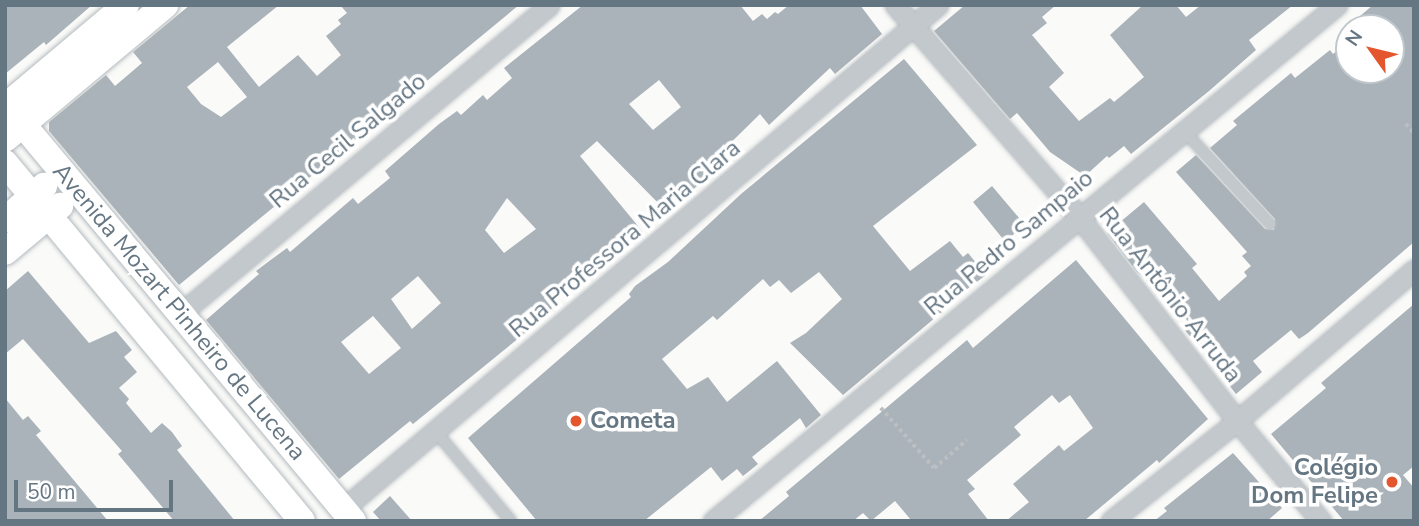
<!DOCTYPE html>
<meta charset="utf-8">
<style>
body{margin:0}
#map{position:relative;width:1419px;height:526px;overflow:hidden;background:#fafaf8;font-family:"Nunito Sans",sans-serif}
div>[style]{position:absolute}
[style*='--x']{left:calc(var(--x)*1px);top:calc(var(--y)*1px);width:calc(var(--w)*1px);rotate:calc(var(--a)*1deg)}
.building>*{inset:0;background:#aab3b9}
.path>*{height:3.5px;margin-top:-1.75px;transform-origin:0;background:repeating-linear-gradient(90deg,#bbbfc2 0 3.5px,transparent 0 7px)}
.roads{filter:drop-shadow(0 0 2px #b3babf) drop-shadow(0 0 2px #b3babf)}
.lane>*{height:10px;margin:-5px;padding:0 5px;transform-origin:5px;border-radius:5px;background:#c3c8cc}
.street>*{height:19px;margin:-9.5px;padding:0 9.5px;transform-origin:9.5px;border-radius:9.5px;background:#c3c8cc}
.secondary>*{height:26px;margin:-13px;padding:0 13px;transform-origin:13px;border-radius:13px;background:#fff}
.dots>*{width:19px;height:19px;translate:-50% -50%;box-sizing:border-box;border:4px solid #fff;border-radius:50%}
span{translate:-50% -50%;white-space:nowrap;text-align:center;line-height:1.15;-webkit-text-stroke:7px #fff;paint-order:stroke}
.street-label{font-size:24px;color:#657683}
.poi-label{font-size:24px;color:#657683;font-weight:700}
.left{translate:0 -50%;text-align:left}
.right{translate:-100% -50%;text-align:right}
.frame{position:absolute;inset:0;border:7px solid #657683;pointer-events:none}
.north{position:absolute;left:1335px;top:14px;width:70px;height:70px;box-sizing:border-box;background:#fff;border:2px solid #c1c8cd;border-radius:50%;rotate:304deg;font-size:19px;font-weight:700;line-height:28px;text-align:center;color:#657683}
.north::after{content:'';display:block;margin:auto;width:24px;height:32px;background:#e4572e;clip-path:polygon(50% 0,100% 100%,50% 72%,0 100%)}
.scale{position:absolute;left:14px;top:480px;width:159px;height:32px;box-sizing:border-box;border:4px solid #657683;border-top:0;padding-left:9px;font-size:21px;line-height:24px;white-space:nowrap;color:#657683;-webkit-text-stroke:5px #fff;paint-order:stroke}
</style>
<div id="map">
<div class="building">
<i style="clip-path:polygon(5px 5px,92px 5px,46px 45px,44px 42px,5px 74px)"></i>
<i style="clip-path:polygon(evenodd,190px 5px,279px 5px,227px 47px,259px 87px,298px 55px,317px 76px,341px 55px,326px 36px,341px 24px,338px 20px,347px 13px,340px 5px,519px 5px,179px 285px,49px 131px,49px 122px,106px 75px,115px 86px,142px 63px,133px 52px,190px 5px,218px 62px,247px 97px,221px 117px,201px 104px,187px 87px,218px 62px)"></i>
<i style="clip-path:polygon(evenodd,583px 5px,740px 5px,753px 21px,762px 14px,767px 19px,775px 12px,778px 14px,789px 5px,860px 5px,882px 34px,835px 74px,830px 68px,769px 125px,760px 114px,706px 167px,711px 174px,667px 212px,597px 141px,580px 156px,643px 232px,588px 278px,580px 268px,573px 272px,544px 298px,552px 308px,546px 316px,413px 424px,410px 421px,339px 479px,206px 320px,259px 274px,256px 271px,272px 259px,287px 248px,290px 252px,353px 198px,358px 204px,390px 178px,385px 171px,439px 124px,457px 111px,461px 115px,483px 95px,487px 100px,512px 78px,504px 68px,583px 5px,659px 80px,681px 107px,653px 130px,629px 104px,659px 80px,583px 5px,507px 198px,536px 229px,504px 253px,485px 230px,507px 198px,583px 5px,418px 276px,441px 303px,412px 329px,391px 299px,418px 276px,583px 5px,373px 316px,401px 348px,369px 374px,341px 342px,373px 316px)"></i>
<i style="clip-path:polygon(965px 5px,1056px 5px,1042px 17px,1047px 23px,1032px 35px,1064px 73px,1049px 87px,1079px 121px,1110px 98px,1114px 102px,1144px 77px,1110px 35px,1143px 5px,1176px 5px,1186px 17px,1201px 5px,1293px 5px,1249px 40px,1256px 50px,1209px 91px,1131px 154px,1124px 146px,1109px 158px,1107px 156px,1085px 176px,1050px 152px,1017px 113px,1010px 119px,934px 31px)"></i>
<i style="clip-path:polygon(1373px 5px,1414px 5px,1414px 242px,1308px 333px,1299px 339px,1291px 330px,1253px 361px,1262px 372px,1236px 394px,1225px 380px,1231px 375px,1204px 342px,1199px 347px,1183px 328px,1189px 323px,1165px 291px,1154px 279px,1149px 283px,1137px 272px,1107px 233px,1144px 202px,1197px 264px,1192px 268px,1219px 301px,1247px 276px,1244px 272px,1251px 266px,1242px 256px,1247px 252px,1176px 172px,1196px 155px,1265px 229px,1274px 230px,1275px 219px,1210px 148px,1237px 125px,1233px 121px,1291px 73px,1295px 78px,1330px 50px,1333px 54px,1349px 41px,1349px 70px,1391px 70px,1391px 28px,1346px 28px)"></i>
<i style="clip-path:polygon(904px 59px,977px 145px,873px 226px,910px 271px,950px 241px,963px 257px,968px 253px,986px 275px,939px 310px,942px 312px,843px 395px,790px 343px,806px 333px,842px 299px,819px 272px,791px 293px,779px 280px,770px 287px,763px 279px,717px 320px,713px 316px,662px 359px,687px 389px,708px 377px,727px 402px,777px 361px,821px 415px,806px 428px,800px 418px,752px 457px,758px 464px,743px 476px,737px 469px,722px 481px,711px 467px,644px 521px,537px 521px,468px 438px,631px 297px,629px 294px,635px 286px,668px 262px,741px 194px)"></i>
<i style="clip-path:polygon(992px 186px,1025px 225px,1009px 238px,1007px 235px,1003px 239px,973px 202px)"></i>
<i style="clip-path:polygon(1076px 260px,1208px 419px,1159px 463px,1157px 460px,1084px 521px,1006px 521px,1029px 502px,1013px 484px,1059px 445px,1064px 451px,1093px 428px,1070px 395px,1059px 403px,1052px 395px,1014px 427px,1021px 435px,967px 480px,975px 489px,968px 494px,989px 521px,911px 520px,895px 501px,871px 521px,863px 513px,853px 521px,759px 521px,789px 496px,786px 492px,967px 340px,973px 348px)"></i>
<i style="clip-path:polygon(28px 271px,89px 343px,116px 331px,132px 350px,124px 357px,137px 372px,119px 388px,129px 399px,126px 403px,151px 433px,162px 423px,172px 432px,182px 446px,177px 450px,235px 521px,174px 521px,118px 454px,122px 451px,23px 339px,5px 354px,5px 291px)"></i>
<i style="clip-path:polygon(1414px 304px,1414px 466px,1403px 475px,1414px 488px,1414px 521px,1344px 521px,1271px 434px,1326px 388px,1321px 383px)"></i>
<i style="clip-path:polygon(5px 398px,23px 420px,28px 416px,41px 431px,36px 435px,108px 521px,5px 521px)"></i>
<i style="clip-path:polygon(1233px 453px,1282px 508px,1267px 521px,1154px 521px,1167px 511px,1164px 508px)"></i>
<i style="clip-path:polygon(390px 496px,412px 521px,381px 521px,373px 512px)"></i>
</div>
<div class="path">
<i style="--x:1406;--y:124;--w:12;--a:48"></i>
<i style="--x:881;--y:408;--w:80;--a:48.5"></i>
<i style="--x:934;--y:468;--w:43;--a:-40.3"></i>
</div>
<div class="roads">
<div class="lane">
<i style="--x:1184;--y:131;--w:127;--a:47.2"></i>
<i style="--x:436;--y:432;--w:116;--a:49.9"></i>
</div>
<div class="street">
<i style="--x:895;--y:5;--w:281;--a:49"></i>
<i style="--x:1079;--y:217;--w:258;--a:52.2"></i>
<i style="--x:1237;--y:421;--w:131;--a:50"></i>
<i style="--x:180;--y:314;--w:481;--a:-39.9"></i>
<i style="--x:343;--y:509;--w:780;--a:-40.27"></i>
<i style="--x:713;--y:521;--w:810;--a:-39.59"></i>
<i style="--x:1111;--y:521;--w:161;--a:-38.4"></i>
<i style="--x:1237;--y:421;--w:233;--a:-40.5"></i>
</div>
<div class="secondary">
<i style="--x:5;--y:103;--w:544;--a:50.22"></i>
<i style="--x:5;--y:107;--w:158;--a:-40.1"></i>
<i style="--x:5;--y:139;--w:209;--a:-39.9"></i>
<i style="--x:5;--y:163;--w:465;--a:50.3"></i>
<i style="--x:5;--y:220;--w:52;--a:-41.1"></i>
<i style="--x:5;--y:252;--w:72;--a:-39.9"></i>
</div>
</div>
<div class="dots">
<i style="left:576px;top:421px;background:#e4572e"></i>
<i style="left:1392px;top:482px;background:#e4572e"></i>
</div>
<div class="street-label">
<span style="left:348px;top:141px;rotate:-40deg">Rua Cecil Salgado</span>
<span style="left:625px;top:239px;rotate:-40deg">Rua Professora Maria Clara</span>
<span style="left:1009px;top:243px;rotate:-40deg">Rua Pedro Sampaio</span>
<span style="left:1170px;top:295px;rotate:52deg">Rua Antônio Arruda</span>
<span style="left:179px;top:312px;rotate:50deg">Avenida Mozart Pinheiro de Lucena</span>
</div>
<div class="poi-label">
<span class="left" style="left:590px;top:421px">Cometa</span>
<span class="right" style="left:1378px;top:482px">Colégio<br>Dom Felipe</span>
</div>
<div class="frame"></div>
<div class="north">N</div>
<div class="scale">50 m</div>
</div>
